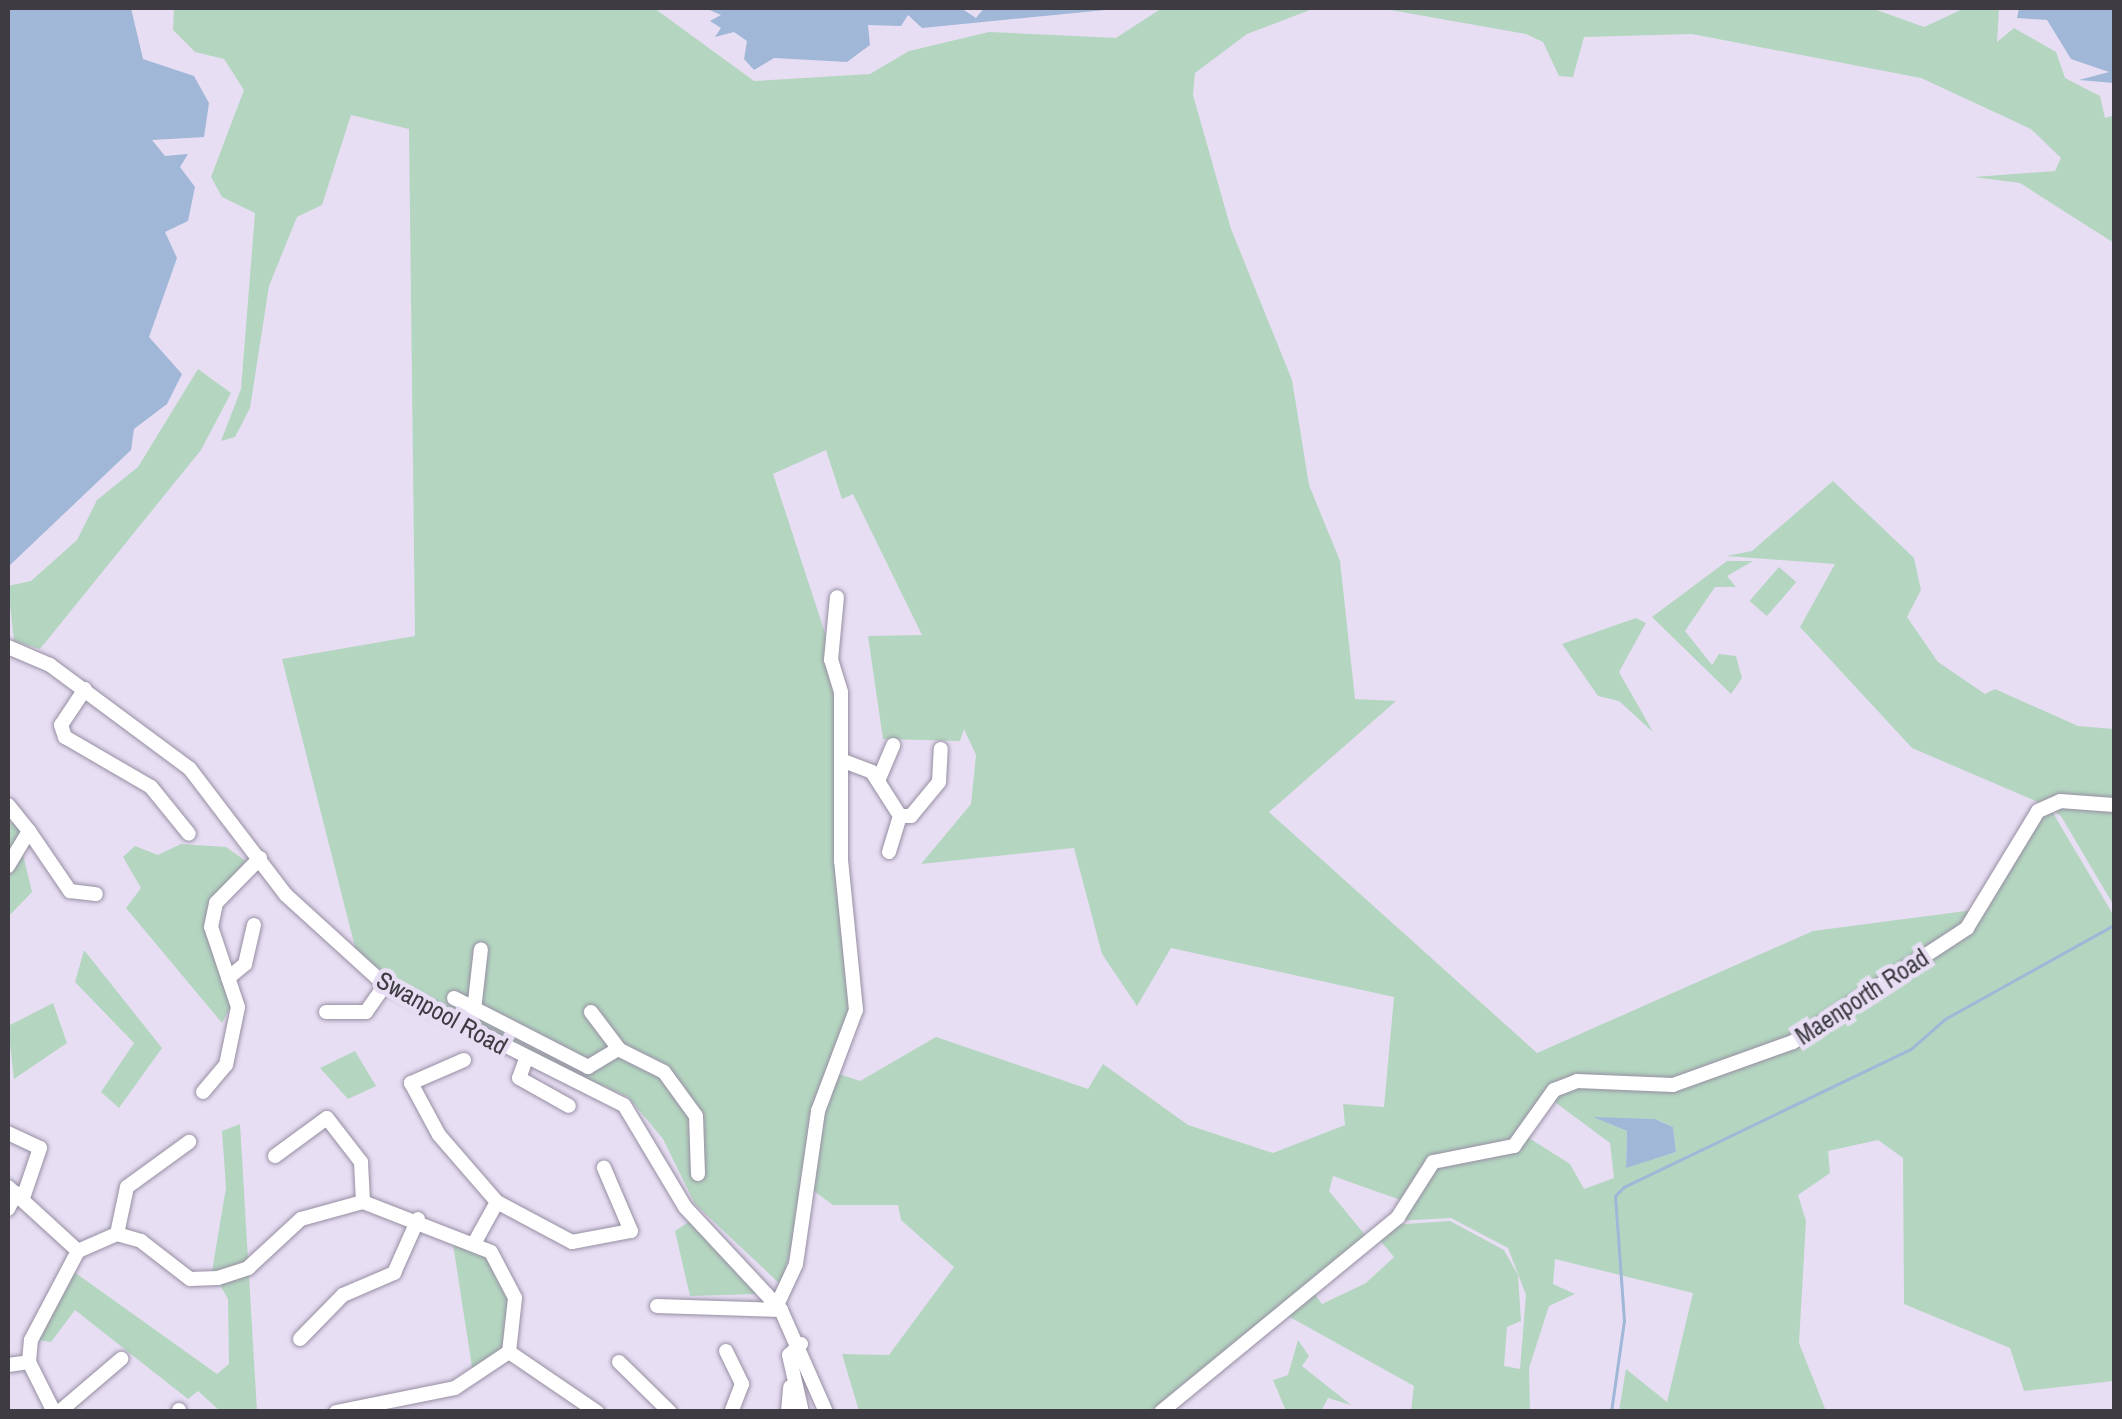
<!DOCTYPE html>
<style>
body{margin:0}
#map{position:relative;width:2122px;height:1419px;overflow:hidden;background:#e7def3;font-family:"Archivo Narrow",sans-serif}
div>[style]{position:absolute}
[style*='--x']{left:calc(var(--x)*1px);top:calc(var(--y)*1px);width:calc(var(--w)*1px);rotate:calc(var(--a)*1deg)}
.green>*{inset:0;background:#b4d6c0;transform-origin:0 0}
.water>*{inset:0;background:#a0b7d7}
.stream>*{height:2.5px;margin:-1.25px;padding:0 1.25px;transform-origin:1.25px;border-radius:1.25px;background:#a0b7d7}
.roads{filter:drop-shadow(0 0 2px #968ea2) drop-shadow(0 0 2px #968ea2)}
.minor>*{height:14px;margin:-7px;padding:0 7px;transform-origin:7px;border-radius:7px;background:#fff}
span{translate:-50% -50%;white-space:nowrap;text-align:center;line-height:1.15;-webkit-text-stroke:9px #e7def3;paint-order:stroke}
.street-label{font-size:25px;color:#3e3b43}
.frame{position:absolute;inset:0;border:10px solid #3e3b43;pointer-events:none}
</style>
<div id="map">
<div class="green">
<i style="clip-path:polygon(evenodd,174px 8px,654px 8px,754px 81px,870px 74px,909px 51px,989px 32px,1116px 38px,1162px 8px,1315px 8px,1247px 34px,1195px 73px,1193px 95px,1231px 229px,1292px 380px,1309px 485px,1340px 561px,1355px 699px,1396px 701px,1269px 812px,1537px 1053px,1813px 931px,1981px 909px,2045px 805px,1912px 748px,1800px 627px,1835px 564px,1726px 556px,1752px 551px,1833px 481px,1914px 558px,1921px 590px,1907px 617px,1938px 662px,1985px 694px,1995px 689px,2078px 726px,2114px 729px,2114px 906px,2061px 816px,2050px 808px,2114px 916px,2114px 1381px,2024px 1391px,2010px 1348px,1904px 1304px,1903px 1158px,1878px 1140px,1828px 1151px,1830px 1173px,1798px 1195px,1806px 1221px,1799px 1343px,1826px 1411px,1619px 1411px,1626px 1369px,1667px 1402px,1693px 1293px,1555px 1259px,1553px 1284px,1575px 1294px,1549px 1306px,1529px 1368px,1530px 1411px,1411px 1411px,1414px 1386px,1279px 1311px,1310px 1288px,1322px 1304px,1366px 1283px,1394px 1257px,1378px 1238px,1392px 1225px,1450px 1221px,1504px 1250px,1518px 1275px,1521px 1321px,1507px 1327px,1504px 1366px,1520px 1369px,1526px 1295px,1508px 1248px,1451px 1218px,1396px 1221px,1419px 1195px,1434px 1163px,1514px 1147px,1529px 1138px,1570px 1164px,1584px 1189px,1614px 1178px,1610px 1143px,1548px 1097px,1528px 1136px,1433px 1162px,1409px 1203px,1333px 1176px,1329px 1191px,1370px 1241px,1245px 1335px,1161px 1411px,859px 1411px,842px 1354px,889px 1355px,954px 1267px,901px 1220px,898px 1205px,833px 1205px,811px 1189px,818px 1111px,833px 1072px,860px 1081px,936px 1037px,1088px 1089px,1103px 1064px,1188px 1125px,1273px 1153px,1345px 1125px,1343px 1104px,1384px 1107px,1394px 997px,1171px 948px,1137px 1006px,1102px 954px,1074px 848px,921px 864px,971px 804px,976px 755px,964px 729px,960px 741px,883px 739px,868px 636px,922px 635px,853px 494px,842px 499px,826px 450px,773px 474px,826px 636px,835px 693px,835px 848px,850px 1008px,814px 1110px,805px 1197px,781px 1285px,695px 1204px,663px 1139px,628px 1097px,480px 1030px,357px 955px,282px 659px,415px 636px,409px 129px,351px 115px,322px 205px,297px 217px,269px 286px,250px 408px,235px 437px,221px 441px,241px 389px,255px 213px,222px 197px,211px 177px,244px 90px,224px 59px,195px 52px,173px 30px,174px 8px,1596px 1118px,1656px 1119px,1673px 1127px,1676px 1152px,1626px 1167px,1627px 1131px,1596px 1118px)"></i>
<i style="clip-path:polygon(1379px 8px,1871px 8px,1924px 27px,1965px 8px,1999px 8px,1997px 42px,2014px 28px,2056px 52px,2065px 78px,2100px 96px,2105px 118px,2114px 115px,2114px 243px,2020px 183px,1974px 177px,2055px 171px,2061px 158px,2031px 129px,1921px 78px,1692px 34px,1584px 37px,1573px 77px,1559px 76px,1543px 42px,1526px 34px)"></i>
<i style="clip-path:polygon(198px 369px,231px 393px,201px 450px,40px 649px,14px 641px,8px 586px,31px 581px,77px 540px,97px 500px,138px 467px)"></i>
<i style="clip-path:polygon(1727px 561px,1753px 561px,1727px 576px,1736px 587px,1715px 587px,1685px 631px,1712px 665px,1719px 654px,1736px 656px,1742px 678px,1731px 694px,1652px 617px)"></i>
<i style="left:1779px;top:567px;width:23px;height:45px;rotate:41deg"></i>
<i style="clip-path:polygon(1636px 618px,1646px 623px,1619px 672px,1653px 732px,1619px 701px,1598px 696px,1562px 644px)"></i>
<i style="clip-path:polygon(27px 821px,21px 846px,32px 892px,8px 917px,8px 823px)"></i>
<i style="clip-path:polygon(181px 844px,226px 847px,246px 861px,217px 893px,205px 930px,231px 1006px,222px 1023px,126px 908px,141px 888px,123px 857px,135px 846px,158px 855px)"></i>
<i style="clip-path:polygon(84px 950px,162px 1048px,119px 1108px,101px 1092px,134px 1043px,75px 982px)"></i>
<i style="clip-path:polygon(53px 1003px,67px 1043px,14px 1079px,8px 1026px)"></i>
<i style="clip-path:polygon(355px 1051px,376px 1086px,348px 1099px,320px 1068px)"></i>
<i style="clip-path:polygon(240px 1124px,257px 1411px,220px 1411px,198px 1391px,188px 1399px,75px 1310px,51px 1342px,32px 1339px,70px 1269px,217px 1374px,229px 1364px,228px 1299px,212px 1271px,226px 1188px,222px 1131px)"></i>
<i style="clip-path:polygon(690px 1221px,757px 1294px,690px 1296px,675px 1231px)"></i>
<i style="clip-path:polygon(451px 1231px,476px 1240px,511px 1282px,509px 1346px,474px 1380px)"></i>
<i style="clip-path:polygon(1298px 1340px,1309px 1356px,1302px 1366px,1351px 1405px,1328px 1398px,1321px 1411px,1286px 1411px,1273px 1380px,1288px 1375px)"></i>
</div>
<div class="water">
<i style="clip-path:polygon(8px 8px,131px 8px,143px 59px,194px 76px,209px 103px,204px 137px,152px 140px,165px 156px,188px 154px,180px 167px,195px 187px,188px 221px,165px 232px,177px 258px,149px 337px,182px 374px,167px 404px,134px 429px,131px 450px,8px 567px)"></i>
<i style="clip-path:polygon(705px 8px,961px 8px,976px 18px,984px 8px,1126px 8px,922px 28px,908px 15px,901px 26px,868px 25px,870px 45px,847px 62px,774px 58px,754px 70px,744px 59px,747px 41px,734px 32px,715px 37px,721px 28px,710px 21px,721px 15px)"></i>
<i style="clip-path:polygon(2019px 8px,2114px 8px,2114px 83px,2079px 80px,2109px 72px,2071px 59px,2047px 20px,2017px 18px)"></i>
<i style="clip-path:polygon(1593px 1117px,1655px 1119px,1673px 1127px,1676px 1152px,1626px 1168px,1627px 1131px)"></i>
</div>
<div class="stream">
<i style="--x:1611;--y:1412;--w:92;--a:-81.9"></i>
<i style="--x:1624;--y:1321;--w:125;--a:-94.1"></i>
<i style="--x:1615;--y:1196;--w:13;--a:-45"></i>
<i style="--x:1624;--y:1187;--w:318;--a:-25.7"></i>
<i style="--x:1911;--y:1049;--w:45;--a:-41.4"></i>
<i style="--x:1945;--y:1019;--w:193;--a:-29.1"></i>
</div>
<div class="roads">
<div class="minor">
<i style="--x:8;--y:647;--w:46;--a:23.2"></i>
<i style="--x:50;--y:665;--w:174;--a:36.6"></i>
<i style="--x:190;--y:769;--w:158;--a:52.7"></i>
<i style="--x:286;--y:895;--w:134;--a:42.3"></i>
<i style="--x:385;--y:985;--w:267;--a:26.7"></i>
<i style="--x:624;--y:1105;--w:119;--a:59.1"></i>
<i style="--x:685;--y:1207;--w:141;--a:47"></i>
<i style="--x:781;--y:1310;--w:111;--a:66.2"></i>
<i style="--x:85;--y:689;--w:43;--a:123.7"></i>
<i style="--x:61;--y:725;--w:13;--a:72"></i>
<i style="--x:65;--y:737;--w:99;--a:30.2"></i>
<i style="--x:151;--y:787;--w:60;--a:51"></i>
<i style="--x:841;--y:760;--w:33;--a:21"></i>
<i style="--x:872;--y:772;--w:52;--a:57.5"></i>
<i style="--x:900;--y:816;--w:11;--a:0"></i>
<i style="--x:911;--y:816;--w:44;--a:-50.5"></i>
<i style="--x:939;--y:782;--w:33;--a:-87"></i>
<i style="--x:878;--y:781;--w:39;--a:-67"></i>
<i style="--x:8;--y:805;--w:33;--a:51"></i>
<i style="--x:29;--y:831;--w:41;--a:121"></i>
<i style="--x:29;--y:831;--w:73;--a:55.7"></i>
<i style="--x:70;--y:891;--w:26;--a:7"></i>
<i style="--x:889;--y:852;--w:38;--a:-73"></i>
<i style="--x:228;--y:978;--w:22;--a:-39"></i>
<i style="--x:245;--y:964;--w:40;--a:-77"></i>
<i style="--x:454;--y:998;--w:151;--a:27.2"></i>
<i style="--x:588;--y:1067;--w:35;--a:-31"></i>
<i style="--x:618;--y:1049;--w:51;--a:26.6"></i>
<i style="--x:664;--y:1072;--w:54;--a:54"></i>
<i style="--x:696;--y:1116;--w:58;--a:88"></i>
<i style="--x:474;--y:1010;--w:61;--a:-83.5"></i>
<i style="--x:326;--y:1012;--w:40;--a:0"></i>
<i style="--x:366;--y:1012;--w:33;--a:-55"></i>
<i style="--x:591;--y:1012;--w:46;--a:52.9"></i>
<i style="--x:526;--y:1059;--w:20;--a:110"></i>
<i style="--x:519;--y:1078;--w:57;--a:29.2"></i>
<i style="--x:464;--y:1060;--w:58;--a:156.5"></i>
<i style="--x:411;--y:1083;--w:59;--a:61.7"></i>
<i style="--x:439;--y:1135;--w:89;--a:49.1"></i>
<i style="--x:203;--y:1092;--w:35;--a:-50"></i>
<i style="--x:226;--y:1065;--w:59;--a:-78.3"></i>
<i style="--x:238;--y:1007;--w:84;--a:-108.6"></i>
<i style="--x:211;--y:927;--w:25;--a:-78"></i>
<i style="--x:216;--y:903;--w:63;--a:-45.6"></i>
<i style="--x:8;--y:1133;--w:35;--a:25"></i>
<i style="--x:40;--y:1148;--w:53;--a:108.8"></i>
<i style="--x:275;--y:1156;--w:64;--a:-36.2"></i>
<i style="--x:327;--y:1118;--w:56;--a:52.3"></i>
<i style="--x:361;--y:1162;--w:40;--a:87.1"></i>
<i style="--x:8;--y:1187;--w:95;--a:42.4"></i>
<i style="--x:8;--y:1209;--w:18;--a:-63"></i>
<i style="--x:117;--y:1234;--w:48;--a:-78"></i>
<i style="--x:127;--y:1187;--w:77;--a:-36"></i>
<i style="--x:476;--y:1240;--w:43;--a:-61.1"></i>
<i style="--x:497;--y:1202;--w:85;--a:28.1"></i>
<i style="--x:572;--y:1242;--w:60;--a:-10.6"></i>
<i style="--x:631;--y:1231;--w:69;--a:-113.2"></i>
<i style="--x:78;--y:1251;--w:43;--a:-23.6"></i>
<i style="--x:117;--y:1234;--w:25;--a:16"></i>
<i style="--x:141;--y:1241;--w:62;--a:37.8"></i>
<i style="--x:190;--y:1279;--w:28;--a:-2"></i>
<i style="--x:218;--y:1278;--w:32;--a:-18"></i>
<i style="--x:248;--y:1268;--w:72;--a:-42.8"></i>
<i style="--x:301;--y:1219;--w:64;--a:-15.3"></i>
<i style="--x:363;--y:1202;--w:137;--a:21.3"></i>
<i style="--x:491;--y:1252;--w:52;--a:62.4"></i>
<i style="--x:515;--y:1298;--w:54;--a:96.3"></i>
<i style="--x:777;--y:1305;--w:45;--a:-65.1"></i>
<i style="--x:796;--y:1264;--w:155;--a:-81.8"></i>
<i style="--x:818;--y:1111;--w:108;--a:-69.4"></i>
<i style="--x:856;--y:1010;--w:150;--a:-95.7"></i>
<i style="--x:841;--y:861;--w:169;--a:-90"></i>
<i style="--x:841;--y:692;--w:34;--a:-107"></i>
<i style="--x:831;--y:660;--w:63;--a:-84.6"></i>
<i style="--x:657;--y:1306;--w:124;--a:1.8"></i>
<i style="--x:300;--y:1339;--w:62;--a:-45.7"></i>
<i style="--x:343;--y:1295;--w:56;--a:-23.3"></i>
<i style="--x:394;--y:1273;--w:59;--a:-66"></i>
<i style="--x:801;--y:1344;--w:16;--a:137"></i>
<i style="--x:789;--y:1355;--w:58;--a:77.2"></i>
<i style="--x:726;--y:1351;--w:37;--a:64"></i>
<i style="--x:742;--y:1384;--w:30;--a:111"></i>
<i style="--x:509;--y:1352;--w:107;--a:34.3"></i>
<i style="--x:619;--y:1362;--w:71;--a:44.4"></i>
<i style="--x:8;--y:1365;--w:21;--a:-8"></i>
<i style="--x:54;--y:1412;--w:56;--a:-116.6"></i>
<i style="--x:29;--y:1362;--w:22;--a:-85"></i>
<i style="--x:31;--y:1340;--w:101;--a:-62.2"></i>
<i style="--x:59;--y:1412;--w:82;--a:-40.5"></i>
<i style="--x:179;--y:1412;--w:2;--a:-90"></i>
<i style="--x:336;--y:1412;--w:121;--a:-11.4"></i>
<i style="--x:455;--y:1388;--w:65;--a:-33.7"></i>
<i style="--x:788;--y:1412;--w:25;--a:-85"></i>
<i style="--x:1161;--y:1412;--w:307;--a:-39.4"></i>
<i style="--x:1398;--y:1217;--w:65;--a:-57.5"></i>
<i style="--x:1433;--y:1162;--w:83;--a:-11.2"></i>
<i style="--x:1514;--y:1146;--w:69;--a:-54.5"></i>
<i style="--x:1554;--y:1090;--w:25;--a:-21"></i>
<i style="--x:1577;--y:1081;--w:96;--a:2.4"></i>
<i style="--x:1673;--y:1085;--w:127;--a:-19.7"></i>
<i style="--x:1793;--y:1042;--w:208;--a:-33.2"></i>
<i style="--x:1967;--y:928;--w:137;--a:-58.7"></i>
<i style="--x:2038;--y:811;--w:24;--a:-24"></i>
<i style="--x:2060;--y:801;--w:54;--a:4.2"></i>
</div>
</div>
<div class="street-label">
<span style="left:1862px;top:997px;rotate:-33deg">Maenporth Road</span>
<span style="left:442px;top:1013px;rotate:29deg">Swanpool Road</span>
</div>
<div class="frame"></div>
</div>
